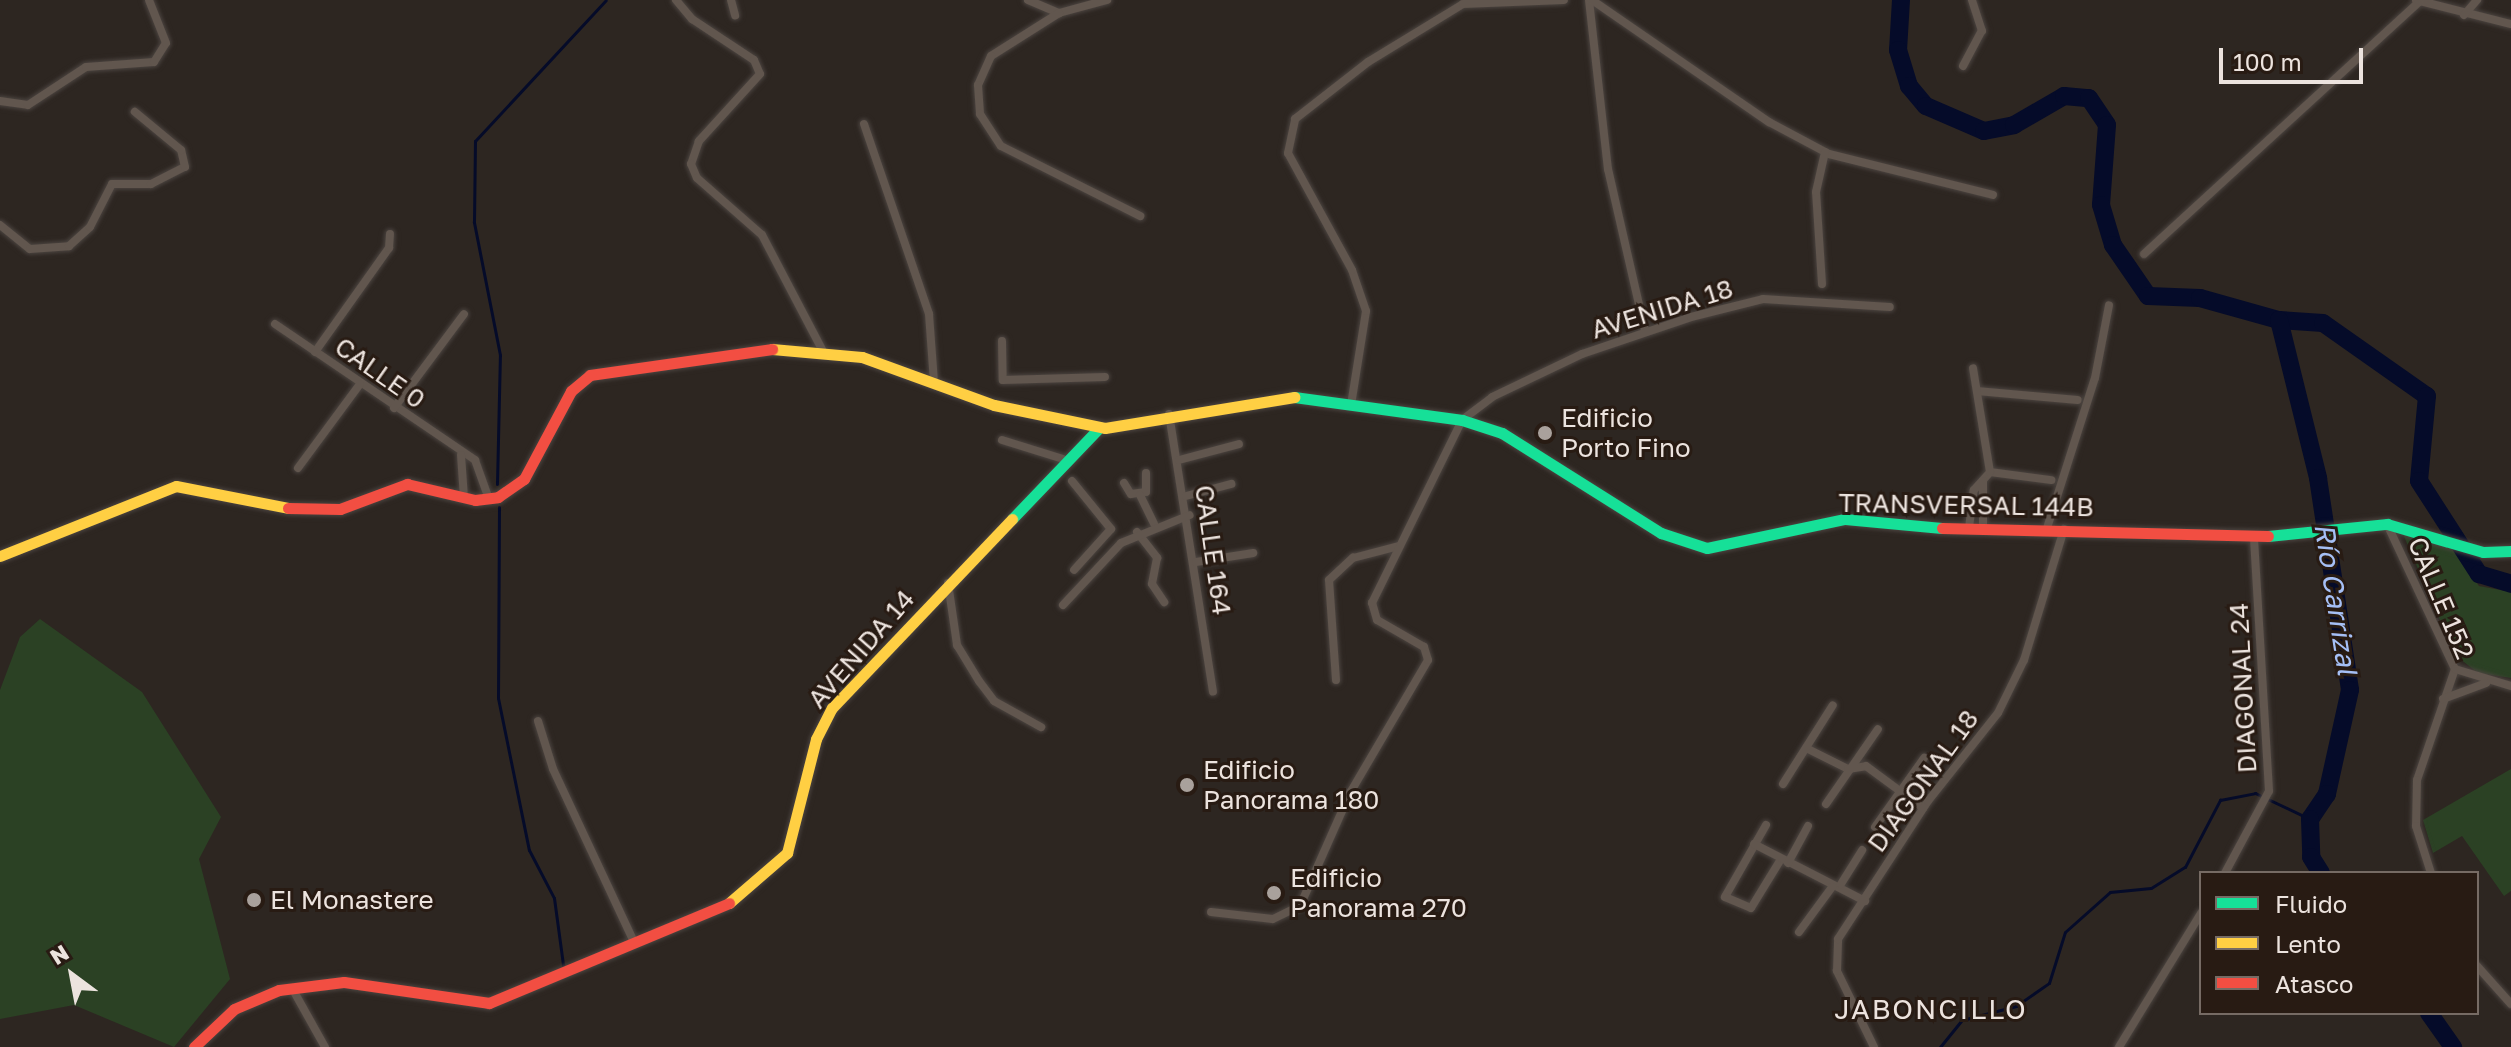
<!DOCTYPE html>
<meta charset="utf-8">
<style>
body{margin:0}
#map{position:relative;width:2511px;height:1047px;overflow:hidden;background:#2d2621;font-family:"Golos Text",sans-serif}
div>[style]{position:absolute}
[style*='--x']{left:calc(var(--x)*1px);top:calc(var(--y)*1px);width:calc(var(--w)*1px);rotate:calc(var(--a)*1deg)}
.green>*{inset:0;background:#2b4124}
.stream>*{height:3px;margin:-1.5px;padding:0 1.5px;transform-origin:1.5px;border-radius:1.5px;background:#050b29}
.river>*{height:18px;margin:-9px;padding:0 9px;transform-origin:9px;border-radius:9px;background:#050b29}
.roads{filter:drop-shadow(0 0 2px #4b4440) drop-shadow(0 0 2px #4b4440)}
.street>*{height:8px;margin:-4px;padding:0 4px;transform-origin:4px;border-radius:4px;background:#61564e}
.fast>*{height:11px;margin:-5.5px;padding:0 5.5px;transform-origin:5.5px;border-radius:5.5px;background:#16e098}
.slow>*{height:11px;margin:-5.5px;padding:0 5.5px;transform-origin:5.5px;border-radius:5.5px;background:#ffcf43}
.jam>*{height:11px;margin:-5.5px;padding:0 5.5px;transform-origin:5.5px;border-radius:5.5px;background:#f24e42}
.dots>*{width:22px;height:22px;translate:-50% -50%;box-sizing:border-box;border:4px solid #281b13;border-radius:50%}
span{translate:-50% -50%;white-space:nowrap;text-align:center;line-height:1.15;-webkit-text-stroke:6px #281b13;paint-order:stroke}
.street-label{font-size:26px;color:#ece3de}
.poi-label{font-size:26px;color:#ece3de}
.left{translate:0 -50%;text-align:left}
.water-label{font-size:28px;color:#a5bff5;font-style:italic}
.neighbourhood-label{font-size:28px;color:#ece3de;letter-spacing:2px}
.legend{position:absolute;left:2199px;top:871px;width:280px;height:144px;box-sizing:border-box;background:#281b13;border:2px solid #766b64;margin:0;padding:10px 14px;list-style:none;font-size:24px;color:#ece3de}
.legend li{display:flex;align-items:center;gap:16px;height:40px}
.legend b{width:40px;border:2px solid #766b64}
.north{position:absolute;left:32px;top:935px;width:80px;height:80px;-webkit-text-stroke:6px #281b13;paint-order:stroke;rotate:328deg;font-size:22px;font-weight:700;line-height:32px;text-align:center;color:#ece3de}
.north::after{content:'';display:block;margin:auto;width:28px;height:36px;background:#ece3de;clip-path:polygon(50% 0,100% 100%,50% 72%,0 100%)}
.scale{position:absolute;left:2219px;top:48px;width:144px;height:36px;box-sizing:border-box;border:4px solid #ece3de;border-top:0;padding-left:10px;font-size:24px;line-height:28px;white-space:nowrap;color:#ece3de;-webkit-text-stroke:6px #281b13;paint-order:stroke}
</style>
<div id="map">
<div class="green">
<i style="clip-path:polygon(2403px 534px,2452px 548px,2479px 586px,2511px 592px,2511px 678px,2478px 673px,2455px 655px)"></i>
<i style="clip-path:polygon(40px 619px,142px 692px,221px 817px,199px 859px,230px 979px,174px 1047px,74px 1005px,0 1019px,0 690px,20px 637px)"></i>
<i style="clip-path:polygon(2511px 769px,2511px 891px,2504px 896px,2462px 836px,2433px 853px,2423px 820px)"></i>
</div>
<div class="stream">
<i style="--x:497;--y:484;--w:129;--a:-88.7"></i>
<i style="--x:500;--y:355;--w:136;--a:-101.1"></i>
<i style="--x:474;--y:222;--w:81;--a:-89.3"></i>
<i style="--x:475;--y:141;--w:192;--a:-47.1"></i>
<i style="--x:499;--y:507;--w:191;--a:90.3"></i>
<i style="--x:498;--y:698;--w:155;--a:78.5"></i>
<i style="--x:529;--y:850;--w:54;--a:62.5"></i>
<i style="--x:554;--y:898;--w:68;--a:82.3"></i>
<i style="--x:1940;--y:1047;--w:35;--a:-51"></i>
<i style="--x:1962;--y:1020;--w:56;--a:-14.5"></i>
<i style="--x:2016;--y:1006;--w:40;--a:-34.9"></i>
<i style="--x:2049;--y:983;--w:53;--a:-72.6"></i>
<i style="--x:2065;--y:932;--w:60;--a:-41.6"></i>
<i style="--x:2110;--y:892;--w:41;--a:-5.6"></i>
<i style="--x:2151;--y:888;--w:40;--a:-32"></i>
<i style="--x:2185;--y:867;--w:76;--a:-62.4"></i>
<i style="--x:2220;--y:800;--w:36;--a:-11"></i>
<i style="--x:2255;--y:793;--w:61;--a:25.3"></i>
</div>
<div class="river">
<i style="--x:1901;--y:0;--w:50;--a:93.4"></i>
<i style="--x:1898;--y:50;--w:38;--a:73"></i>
<i style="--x:1909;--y:86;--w:26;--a:50"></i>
<i style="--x:1926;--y:106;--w:63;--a:23.3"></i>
<i style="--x:1984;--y:131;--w:31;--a:-11"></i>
<i style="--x:2014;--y:125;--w:58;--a:-30.1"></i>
<i style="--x:2064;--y:96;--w:25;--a:5"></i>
<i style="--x:2089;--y:98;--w:32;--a:56"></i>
<i style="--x:2107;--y:125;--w:80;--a:94.3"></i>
<i style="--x:2101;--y:205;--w:42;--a:73.3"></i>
<i style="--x:2113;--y:245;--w:62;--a:55.5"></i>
<i style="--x:2148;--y:296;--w:52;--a:2.2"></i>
<i style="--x:2200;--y:298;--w:82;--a:15.6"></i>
<i style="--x:2279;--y:320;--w:44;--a:3.9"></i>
<i style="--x:2323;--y:323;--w:127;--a:35.1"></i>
<i style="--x:2427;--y:396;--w:85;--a:95.4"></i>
<i style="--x:2419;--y:481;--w:111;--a:57.2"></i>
<i style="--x:2479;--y:574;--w:34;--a:17"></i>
<i style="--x:2279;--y:320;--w:163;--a:76.1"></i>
<i style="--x:2318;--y:478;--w:214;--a:81.4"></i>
<i style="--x:2350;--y:690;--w:107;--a:102.5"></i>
<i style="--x:2327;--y:794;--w:30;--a:124"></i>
<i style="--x:2310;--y:819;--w:38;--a:88"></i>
<i style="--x:2311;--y:857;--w:19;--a:58"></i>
<i style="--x:2429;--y:1013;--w:42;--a:54.8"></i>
</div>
<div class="roads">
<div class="street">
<i style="--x:676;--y:0;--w:25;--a:50"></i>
<i style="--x:692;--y:19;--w:74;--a:33.5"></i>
<i style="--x:754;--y:60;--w:15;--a:67"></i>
<i style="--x:760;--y:74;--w:91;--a:132.3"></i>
<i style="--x:699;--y:141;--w:24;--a:109"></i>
<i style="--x:691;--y:164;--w:15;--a:67"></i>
<i style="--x:697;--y:178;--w:86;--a:41.2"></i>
<i style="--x:762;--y:235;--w:131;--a:62.3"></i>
<i style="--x:731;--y:0;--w:16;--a:75"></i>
<i style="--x:1028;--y:0;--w:34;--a:23"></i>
<i style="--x:1059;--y:13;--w:50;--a:-15.2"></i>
<i style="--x:1589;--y:0;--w:170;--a:83.6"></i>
<i style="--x:1608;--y:169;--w:165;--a:77.1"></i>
<i style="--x:1592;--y:0;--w:215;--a:34.6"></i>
<i style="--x:1769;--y:122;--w:68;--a:28.1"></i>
<i style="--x:1829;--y:154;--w:169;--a:14"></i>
<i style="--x:2416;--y:0;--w:98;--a:14.2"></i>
<i style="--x:1059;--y:13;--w:80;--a:147.7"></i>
<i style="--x:991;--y:56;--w:32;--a:114"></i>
<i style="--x:978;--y:85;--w:29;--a:86"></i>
<i style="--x:980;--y:114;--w:38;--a:57"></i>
<i style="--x:1001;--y:146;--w:156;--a:26.7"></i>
<i style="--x:2464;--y:15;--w:20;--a:-49"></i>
<i style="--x:1963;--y:66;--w:40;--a:-62"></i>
<i style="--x:1982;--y:31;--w:33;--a:-108"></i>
<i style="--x:0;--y:101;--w:28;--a:8"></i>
<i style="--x:28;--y:105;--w:69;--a:-33.2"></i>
<i style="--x:86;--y:67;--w:68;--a:-4.2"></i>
<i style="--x:154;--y:62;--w:22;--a:-58"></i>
<i style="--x:166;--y:43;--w:46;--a:-111.6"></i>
<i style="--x:864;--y:124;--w:201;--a:71.1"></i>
<i style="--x:929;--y:314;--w:68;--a:85.8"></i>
<i style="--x:0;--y:225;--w:38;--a:39"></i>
<i style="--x:30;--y:249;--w:39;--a:-4"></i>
<i style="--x:69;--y:246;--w:28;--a:-42"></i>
<i style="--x:90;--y:227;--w:48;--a:-62.9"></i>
<i style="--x:112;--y:184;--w:39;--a:0"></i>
<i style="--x:151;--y:184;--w:38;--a:-27"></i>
<i style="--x:185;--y:167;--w:17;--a:-103"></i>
<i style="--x:181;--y:150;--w:60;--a:-140.4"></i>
<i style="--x:2144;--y:254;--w:373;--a:-42.5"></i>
<i style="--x:1822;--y:284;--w:92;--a:-93.7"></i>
<i style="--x:1816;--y:192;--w:41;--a:-77.3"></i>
<i style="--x:275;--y:324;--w:242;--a:34.2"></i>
<i style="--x:475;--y:460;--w:41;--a:70.3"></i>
<i style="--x:1002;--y:341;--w:39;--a:89"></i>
<i style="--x:1003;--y:380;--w:102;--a:-1.7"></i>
<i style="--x:315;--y:352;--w:128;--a:-54.6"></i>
<i style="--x:389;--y:248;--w:14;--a:-86"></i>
<i style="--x:1977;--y:391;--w:101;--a:5.1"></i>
<i style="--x:1351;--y:405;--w:95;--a:-80.9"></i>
<i style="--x:1366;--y:311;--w:43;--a:-108.9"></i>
<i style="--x:1352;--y:270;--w:133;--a:-118.7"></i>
<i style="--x:1288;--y:153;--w:35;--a:-78"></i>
<i style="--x:1295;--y:119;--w:93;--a:-38"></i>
<i style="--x:1368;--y:62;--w:111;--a:-31.4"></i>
<i style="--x:1463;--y:4;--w:101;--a:-2.3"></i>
<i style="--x:394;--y:408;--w:117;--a:-53.3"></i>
<i style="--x:1169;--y:414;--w:281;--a:81"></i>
<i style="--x:1002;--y:440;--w:64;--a:17.3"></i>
<i style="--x:461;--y:455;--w:43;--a:86"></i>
<i style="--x:1179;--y:460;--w:62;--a:-14.9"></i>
<i style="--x:298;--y:468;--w:104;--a:-53.6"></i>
<i style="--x:1990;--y:472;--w:62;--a:7.5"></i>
<i style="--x:1072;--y:481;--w:62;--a:50.9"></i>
<i style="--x:1111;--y:529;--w:55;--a:132.1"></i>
<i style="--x:1124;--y:483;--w:13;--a:58"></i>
<i style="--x:1131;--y:494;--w:15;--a:-8"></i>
<i style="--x:1146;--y:492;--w:19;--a:-90"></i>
<i style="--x:1140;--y:495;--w:32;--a:64"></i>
<i style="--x:1186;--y:496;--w:47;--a:-14.9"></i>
<i style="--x:2387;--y:524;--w:160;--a:64.9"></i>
<i style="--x:2455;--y:669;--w:117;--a:108.9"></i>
<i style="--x:2417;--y:780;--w:46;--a:91.2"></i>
<i style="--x:2416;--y:826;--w:49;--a:72.3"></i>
<i style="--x:1969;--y:528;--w:38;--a:-83"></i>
<i style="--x:1974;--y:490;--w:24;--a:-48"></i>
<i style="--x:1990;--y:472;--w:105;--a:-99.3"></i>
<i style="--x:1983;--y:528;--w:47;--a:-90"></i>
<i style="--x:2047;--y:528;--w:157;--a:-72.3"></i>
<i style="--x:2095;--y:378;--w:74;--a:-79.1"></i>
<i style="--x:1137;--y:532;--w:33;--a:52"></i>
<i style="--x:1157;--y:558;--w:26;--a:101"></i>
<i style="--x:1152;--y:584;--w:22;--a:56"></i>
<i style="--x:1196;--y:562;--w:58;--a:-9"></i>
<i style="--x:948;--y:583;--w:63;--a:81.7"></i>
<i style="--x:957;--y:645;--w:42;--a:58.6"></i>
<i style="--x:979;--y:681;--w:25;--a:53"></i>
<i style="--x:994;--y:701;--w:54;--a:29"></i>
<i style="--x:1063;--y:605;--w:85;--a:-46.9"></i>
<i style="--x:1121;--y:543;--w:74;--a:-22.1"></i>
<i style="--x:2455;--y:669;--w:59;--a:16.9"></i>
<i style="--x:1336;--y:680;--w:100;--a:-94"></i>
<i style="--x:1329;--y:580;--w:33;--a:-43"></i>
<i style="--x:1353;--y:558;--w:48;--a:-14.6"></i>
<i style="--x:2443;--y:699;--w:46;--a:-20.4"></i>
<i style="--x:538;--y:721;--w:50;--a:72.6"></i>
<i style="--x:553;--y:769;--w:191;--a:64.9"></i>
<i style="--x:1806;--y:748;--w:47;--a:26.6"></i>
<i style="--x:1848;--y:769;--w:18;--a:-9"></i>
<i style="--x:1866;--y:766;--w:71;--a:36.4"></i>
<i style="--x:1783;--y:784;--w:93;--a:-57.7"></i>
<i style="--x:1826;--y:804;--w:91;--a:-55.3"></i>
<i style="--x:1766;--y:825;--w:83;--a:119.7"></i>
<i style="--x:1725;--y:897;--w:28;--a:23"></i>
<i style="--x:1751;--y:908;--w:57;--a:-58.5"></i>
<i style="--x:1875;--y:827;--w:85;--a:-54.6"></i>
<i style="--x:1754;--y:844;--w:125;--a:27.2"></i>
<i style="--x:1788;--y:863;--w:42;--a:-61.6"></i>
<i style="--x:2225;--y:873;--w:93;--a:-61.8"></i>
<i style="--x:2269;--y:791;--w:254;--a:-93.4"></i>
<i style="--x:1841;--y:884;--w:40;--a:-58"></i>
<i style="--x:1211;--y:912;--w:62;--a:6.4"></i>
<i style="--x:1273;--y:919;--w:30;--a:-26"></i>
<i style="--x:1300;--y:906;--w:124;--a:-66.1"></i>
<i style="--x:1350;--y:793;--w:154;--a:-59.6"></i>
<i style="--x:1428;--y:660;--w:14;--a:-107"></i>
<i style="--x:1424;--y:647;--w:54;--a:-150.1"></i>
<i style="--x:1377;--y:620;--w:18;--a:-106"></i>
<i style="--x:1372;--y:603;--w:204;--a:-63.8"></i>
<i style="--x:1462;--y:420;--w:38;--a:-37"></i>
<i style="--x:1492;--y:397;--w:100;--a:-25.5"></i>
<i style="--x:1582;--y:354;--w:115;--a:-18.7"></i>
<i style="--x:1691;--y:317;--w:74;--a:-14"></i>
<i style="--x:1763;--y:299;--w:127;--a:3.6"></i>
<i style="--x:1799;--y:932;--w:56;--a:-53.7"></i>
<i style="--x:2477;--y:966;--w:51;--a:48.2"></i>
<i style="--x:292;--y:988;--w:68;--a:60.8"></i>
<i style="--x:1874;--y:1047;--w:85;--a:-116"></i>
<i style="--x:1837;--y:971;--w:32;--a:-88"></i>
<i style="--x:1838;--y:939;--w:165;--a:-56.9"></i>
<i style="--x:1928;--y:801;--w:112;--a:-51.5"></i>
<i style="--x:1998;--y:713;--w:59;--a:-63.9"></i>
<i style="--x:2024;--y:660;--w:137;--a:-73"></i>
<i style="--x:2119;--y:1047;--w:157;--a:-58.5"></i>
</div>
<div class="fast">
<i style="--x:1294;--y:397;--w:170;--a:7.8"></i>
<i style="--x:1462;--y:420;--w:42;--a:18"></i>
<i style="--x:1502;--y:433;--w:188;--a:32.2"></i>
<i style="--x:1661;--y:533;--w:48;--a:18.1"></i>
<i style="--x:1707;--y:548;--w:141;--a:-11.9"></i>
<i style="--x:1845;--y:519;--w:97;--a:5.3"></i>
<i style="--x:1012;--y:519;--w:127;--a:-46.3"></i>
<i style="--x:2268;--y:536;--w:120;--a:-5.8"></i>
<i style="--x:2387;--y:524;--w:100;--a:16.3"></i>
<i style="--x:2483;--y:552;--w:28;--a:-2"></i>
</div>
<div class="slow">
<i style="--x:772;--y:349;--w:90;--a:5.1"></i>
<i style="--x:862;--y:357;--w:140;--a:20"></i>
<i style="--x:994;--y:405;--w:113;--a:11.7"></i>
<i style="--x:1105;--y:428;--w:192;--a:-9.3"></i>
<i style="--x:0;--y:556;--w:189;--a:-21.7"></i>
<i style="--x:176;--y:486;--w:114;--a:11.1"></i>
<i style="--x:729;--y:903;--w:77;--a:-40.8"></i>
<i style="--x:787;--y:853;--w:118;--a:-75.7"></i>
<i style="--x:816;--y:739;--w:35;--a:-63"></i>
<i style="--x:832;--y:708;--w:261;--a:-46.4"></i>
</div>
<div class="jam">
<i style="--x:288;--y:508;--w:52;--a:1.1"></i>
<i style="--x:340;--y:509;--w:72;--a:-20.5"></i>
<i style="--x:407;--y:484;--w:70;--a:13.2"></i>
<i style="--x:475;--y:500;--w:23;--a:-7"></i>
<i style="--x:498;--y:497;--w:32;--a:-35"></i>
<i style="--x:524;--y:479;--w:100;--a:-61.9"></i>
<i style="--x:571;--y:391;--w:25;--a:-40"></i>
<i style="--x:590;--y:375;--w:184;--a:-8.1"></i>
<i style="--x:1942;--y:528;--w:326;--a:1.4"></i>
<i style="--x:194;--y:1047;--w:55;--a:-43.5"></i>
<i style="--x:234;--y:1009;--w:49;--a:-22.9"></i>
<i style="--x:279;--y:990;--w:65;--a:-7"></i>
<i style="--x:344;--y:982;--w:147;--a:8.2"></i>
<i style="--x:489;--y:1003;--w:260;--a:-22.6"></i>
</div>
</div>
<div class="dots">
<i style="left:1545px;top:433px;background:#a9a19c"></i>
<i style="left:1187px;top:785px;background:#a9a19c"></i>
<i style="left:1274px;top:893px;background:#a9a19c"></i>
<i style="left:254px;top:900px;background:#a9a19c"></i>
</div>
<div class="street-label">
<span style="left:1662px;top:309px;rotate:-17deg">AVENIDA 18</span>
<span style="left:380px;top:373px;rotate:35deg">CALLE 0</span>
<span style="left:1966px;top:505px;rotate:1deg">TRANSVERSAL 144B</span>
<span style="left:1213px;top:550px;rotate:82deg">CALLE 164</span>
<span style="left:2441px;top:598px;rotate:67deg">CALLE 152</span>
<span style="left:861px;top:649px;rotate:-49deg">AVENIDA 14</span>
<span style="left:2243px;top:688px;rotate:-93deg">DIAGONAL 24</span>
<span style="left:1923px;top:781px;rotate:-54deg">DIAGONAL 18</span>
</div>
<div class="poi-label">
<span class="left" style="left:1561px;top:433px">Edificio<br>Porto Fino</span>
<span class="left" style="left:1203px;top:785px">Edificio<br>Panorama 180</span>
<span class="left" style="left:1290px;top:893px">Edificio<br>Panorama 270</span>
<span class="left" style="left:270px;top:900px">El Monastere</span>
</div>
<div class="water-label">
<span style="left:2336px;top:599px;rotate:81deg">Río Carrizal</span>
</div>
<div class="neighbourhood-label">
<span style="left:1931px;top:1009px">JABONCILLO</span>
</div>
<ul class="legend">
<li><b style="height:10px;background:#16e098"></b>Fluido</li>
<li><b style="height:10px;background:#ffcf43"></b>Lento</li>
<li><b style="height:10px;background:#f24e42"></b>Atasco</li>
</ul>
<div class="north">N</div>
<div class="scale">100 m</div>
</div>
